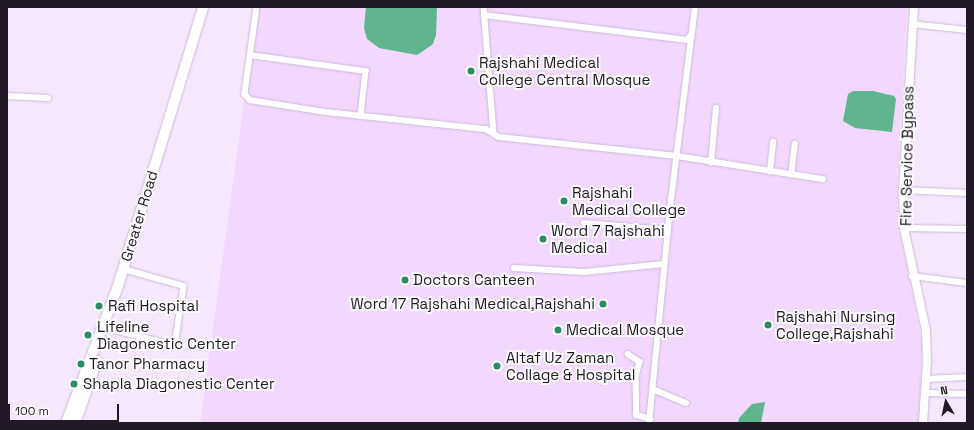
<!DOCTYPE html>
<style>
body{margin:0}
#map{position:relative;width:974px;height:430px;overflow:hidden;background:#f5e8fc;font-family:"Space Grotesk",sans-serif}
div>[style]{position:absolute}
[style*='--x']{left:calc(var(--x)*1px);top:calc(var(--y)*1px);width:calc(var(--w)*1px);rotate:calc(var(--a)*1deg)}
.built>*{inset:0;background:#f2d8ff}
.water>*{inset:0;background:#61b58e}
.roads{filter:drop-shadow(0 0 1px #ceb9d9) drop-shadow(0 0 1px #ceb9d9)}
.minor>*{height:5.5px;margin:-2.75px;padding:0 2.75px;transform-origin:2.75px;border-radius:2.75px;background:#fff}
.secondary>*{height:8px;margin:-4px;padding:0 4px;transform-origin:4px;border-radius:4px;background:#fff}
.trunk>*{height:10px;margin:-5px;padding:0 5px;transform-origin:5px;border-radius:5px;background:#fff}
.dots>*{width:11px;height:11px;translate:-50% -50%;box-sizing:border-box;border:2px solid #fbfbfb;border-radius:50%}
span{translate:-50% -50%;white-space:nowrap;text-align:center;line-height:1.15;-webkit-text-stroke:4px #fbfbfb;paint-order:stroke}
.poi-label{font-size:15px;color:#211925}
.left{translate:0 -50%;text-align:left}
.right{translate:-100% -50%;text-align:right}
.street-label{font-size:15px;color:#211925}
.frame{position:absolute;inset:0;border:8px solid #211925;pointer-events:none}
.north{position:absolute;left:926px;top:382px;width:40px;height:40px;-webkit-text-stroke:3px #fbfbfb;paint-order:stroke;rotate:351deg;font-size:11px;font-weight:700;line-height:16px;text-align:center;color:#211925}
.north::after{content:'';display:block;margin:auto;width:14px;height:18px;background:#211925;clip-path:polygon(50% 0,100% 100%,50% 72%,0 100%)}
.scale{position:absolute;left:8px;top:404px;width:111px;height:18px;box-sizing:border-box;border:2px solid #211925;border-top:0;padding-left:5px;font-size:12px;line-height:14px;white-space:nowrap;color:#211925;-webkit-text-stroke:3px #fbfbfb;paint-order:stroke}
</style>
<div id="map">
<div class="built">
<i style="clip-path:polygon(257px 7px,907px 7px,898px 173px,898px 223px,923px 348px,919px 423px,200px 423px)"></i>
</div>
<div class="water">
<i style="clip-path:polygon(366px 7px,437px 7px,436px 35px,433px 44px,417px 55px,379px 48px,367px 39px,364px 28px)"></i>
<i style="clip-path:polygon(853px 91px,873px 91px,894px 96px,896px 99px,892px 132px,855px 128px,843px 121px,848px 94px)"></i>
<i style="clip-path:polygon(765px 402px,761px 423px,738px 423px,739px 418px,752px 404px)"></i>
</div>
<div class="roads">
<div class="minor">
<i style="--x:257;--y:7;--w:88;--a:97.9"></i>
<i style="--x:245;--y:94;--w:8;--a:50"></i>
<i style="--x:250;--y:100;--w:77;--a:9"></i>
<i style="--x:326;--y:112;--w:161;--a:6.1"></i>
<i style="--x:486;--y:129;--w:15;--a:32"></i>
<i style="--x:499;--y:137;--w:179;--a:6.1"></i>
<i style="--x:677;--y:156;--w:148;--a:9"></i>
<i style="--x:484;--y:7;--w:127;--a:85.5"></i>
<i style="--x:484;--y:15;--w:205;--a:7"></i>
<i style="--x:687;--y:40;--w:5;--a:-53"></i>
<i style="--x:912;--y:24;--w:55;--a:6.2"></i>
<i style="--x:250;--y:55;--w:117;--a:7.9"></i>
<i style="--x:366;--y:71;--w:45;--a:96.3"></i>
<i style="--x:7;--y:96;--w:41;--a:2.8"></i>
<i style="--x:711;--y:163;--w:55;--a:-84.8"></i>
<i style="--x:770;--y:172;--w:30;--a:-84"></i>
<i style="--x:791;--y:175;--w:31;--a:-83"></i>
<i style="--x:903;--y:190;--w:64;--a:2.7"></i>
<i style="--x:584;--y:223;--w:83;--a:4.8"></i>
<i style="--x:904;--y:228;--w:63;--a:0.9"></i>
<i style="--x:514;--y:268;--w:70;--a:3.3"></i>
<i style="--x:584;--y:272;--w:80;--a:-5.7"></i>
<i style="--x:127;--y:270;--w:59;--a:15.7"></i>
<i style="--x:184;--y:286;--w:61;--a:98.5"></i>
<i style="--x:912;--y:276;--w:55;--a:7.3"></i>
<i style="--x:108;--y:328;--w:69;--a:15"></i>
<i style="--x:175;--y:346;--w:26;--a:-167"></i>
<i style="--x:628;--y:354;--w:14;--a:34"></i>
<i style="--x:640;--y:362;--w:15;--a:106"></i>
<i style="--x:636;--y:376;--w:39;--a:89"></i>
<i style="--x:637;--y:415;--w:14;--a:17"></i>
<i style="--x:926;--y:379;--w:41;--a:-2.8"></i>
<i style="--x:653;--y:389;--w:36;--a:23"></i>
<i style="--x:926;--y:393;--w:41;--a:1.4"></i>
<i style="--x:649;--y:423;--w:216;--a:-84.4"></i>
<i style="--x:670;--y:208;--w:203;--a:-82.9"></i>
</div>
<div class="secondary">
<i style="--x:914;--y:7;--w:183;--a:93.4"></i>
<i style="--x:903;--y:190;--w:38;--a:88"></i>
<i style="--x:904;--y:228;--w:105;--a:77.9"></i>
<i style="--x:926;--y:331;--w:30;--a:88"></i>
<i style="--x:927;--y:361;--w:62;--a:93.7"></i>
</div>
<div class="trunk">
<i style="--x:66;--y:423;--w:143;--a:-69.2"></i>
<i style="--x:117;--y:289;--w:295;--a:-73"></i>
<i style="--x:75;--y:423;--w:66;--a:-70.5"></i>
</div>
</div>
<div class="dots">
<i style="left:471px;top:71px;background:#2a8b64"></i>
<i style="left:564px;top:201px;background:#2a8b64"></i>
<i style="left:543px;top:239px;background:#2a8b64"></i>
<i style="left:405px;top:280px;background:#2a8b64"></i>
<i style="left:603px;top:304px;background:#2a8b64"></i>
<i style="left:99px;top:306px;background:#2a8b64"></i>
<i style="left:768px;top:325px;background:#2a8b64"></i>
<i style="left:558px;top:330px;background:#2a8b64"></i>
<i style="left:88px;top:335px;background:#2a8b64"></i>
<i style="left:81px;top:364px;background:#2a8b64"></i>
<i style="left:497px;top:366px;background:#2a8b64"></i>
<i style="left:74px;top:384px;background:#2a8b64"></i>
</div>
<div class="poi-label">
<span class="left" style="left:479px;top:71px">Rajshahi Medical<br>College Central Mosque</span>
<span class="left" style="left:572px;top:201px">Rajshahi<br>Medical College</span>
<span class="left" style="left:551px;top:239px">Word 7 Rajshahi<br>Medical</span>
<span class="left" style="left:413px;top:280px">Doctors Canteen</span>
<span class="right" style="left:595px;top:304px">Word 17 Rajshahi Medical,Rajshahi</span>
<span class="left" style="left:108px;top:306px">Rafi Hospital</span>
<span class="left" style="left:776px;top:325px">Rajshahi Nursing<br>College,Rajshahi</span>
<span class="left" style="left:97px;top:335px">Lifeline<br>Diagonestic Center</span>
<span class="left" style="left:566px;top:330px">Medical Mosque</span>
<span class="left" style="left:506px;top:366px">Altaf Uz Zaman<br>Collage &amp; Hospital</span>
<span class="left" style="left:89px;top:364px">Tanor Pharmacy</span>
<span class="left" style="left:83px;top:384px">Shapla Diagonestic Center</span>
</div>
<div class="street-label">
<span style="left:907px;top:156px;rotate:-89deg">Fire Service Bypass</span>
<span style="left:139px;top:216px;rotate:-73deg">Greater Road</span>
</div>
<div class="frame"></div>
<div class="north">N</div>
<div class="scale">100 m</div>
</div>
